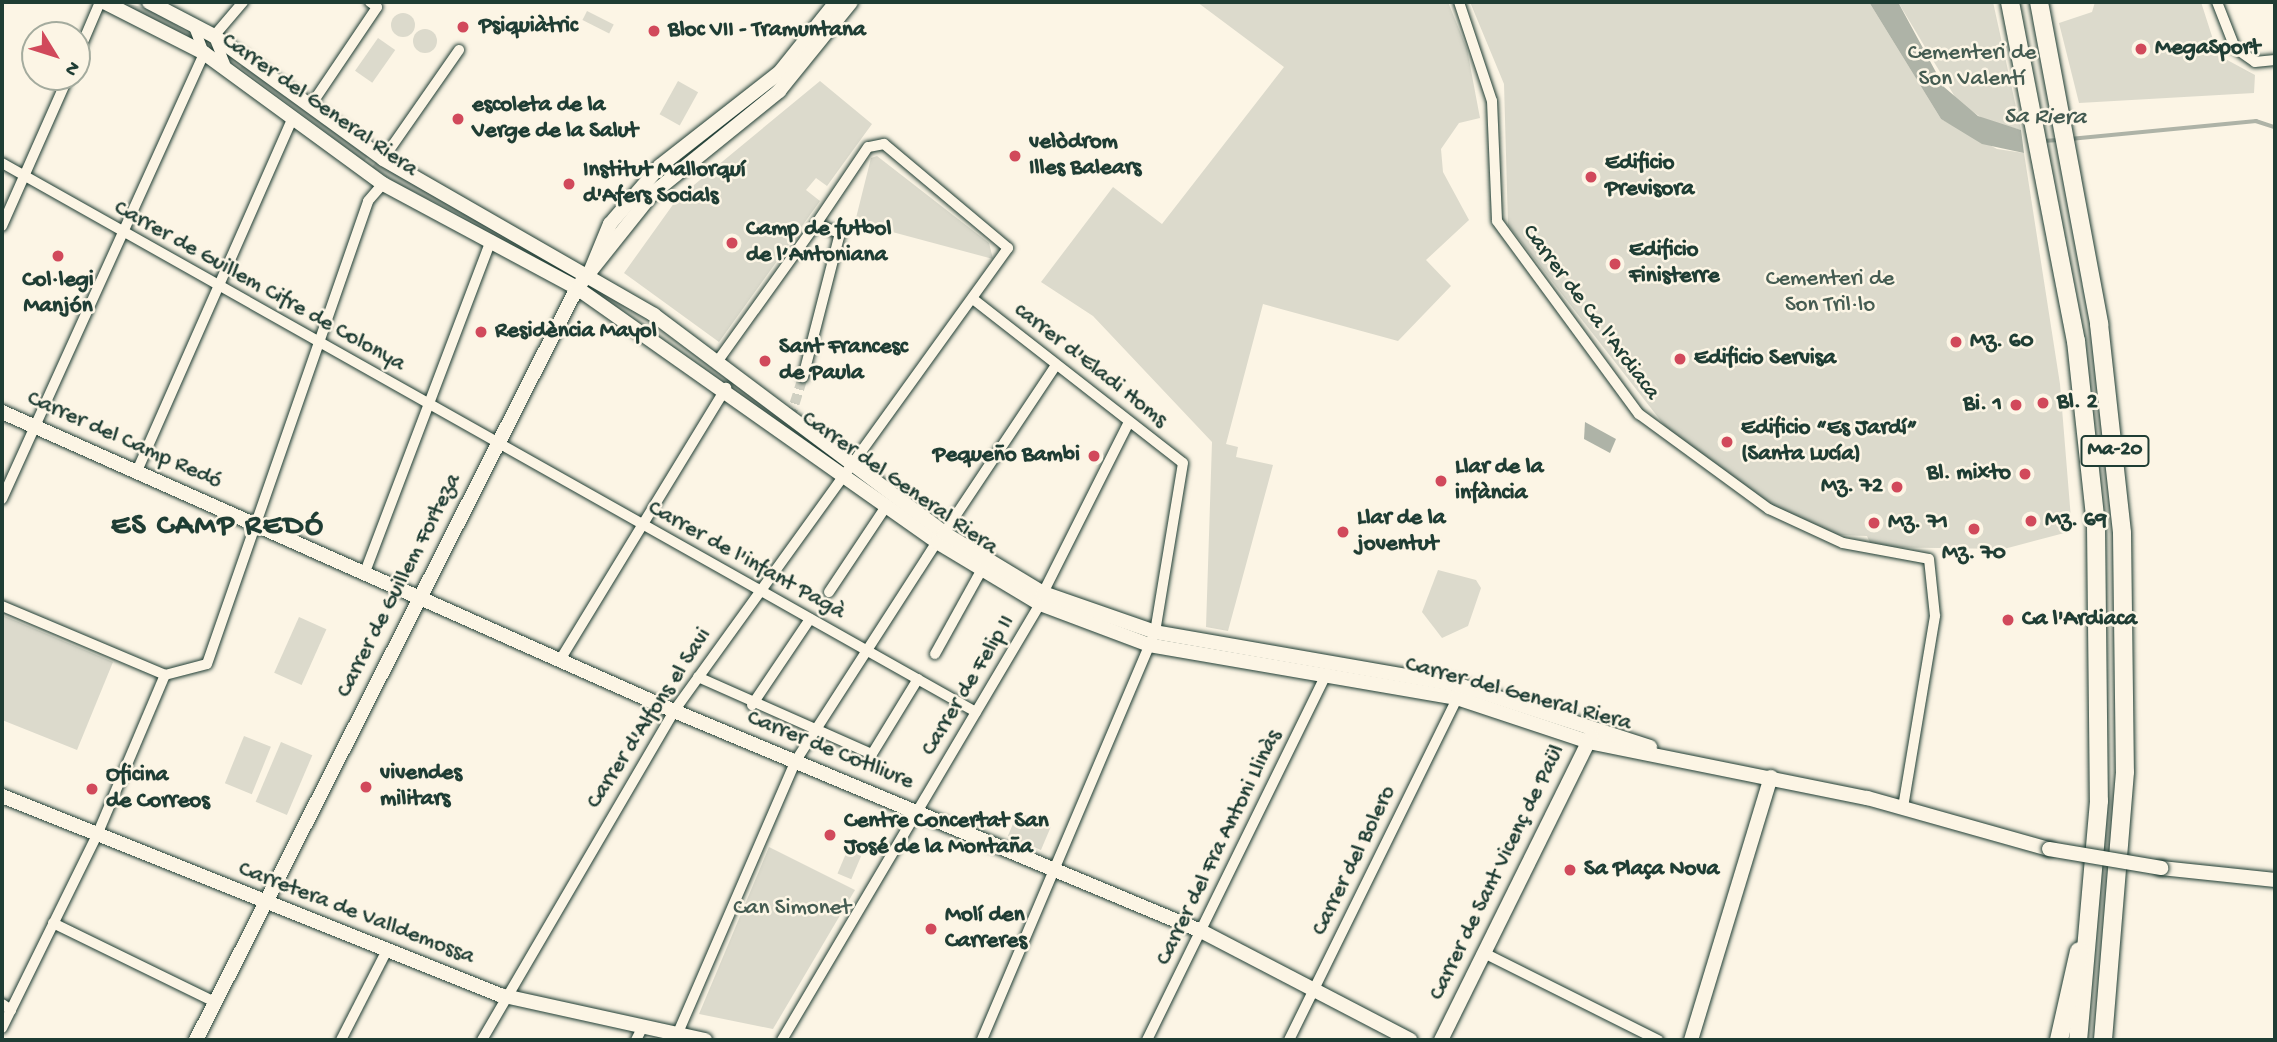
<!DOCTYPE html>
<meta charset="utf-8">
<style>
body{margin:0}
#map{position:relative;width:2277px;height:1042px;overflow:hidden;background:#fcf5e5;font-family:"Gochi Hand",sans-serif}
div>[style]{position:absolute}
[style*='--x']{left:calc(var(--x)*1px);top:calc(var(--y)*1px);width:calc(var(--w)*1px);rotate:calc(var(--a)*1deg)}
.green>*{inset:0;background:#dcdacc;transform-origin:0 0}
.round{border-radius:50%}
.water>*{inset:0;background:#aeb3a7}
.stream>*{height:3.5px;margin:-1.75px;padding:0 1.75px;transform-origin:1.75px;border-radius:1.75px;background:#aeb3a7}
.street-tunnel>*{height:10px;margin-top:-5px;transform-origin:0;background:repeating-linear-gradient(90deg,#d0d0c2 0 10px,transparent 0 15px)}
.roads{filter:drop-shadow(0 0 2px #1f3d34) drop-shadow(0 0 2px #1f3d34)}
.street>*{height:10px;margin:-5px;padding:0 5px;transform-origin:5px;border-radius:5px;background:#fcf5e5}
.secondary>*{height:14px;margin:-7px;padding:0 7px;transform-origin:7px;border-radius:7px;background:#fcf5e5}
.highway>*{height:18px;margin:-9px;padding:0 9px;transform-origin:9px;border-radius:9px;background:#fcf5e5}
.bridges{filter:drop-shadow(0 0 2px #1f3d34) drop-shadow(0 0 2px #1f3d34)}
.secondary-bridge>*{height:14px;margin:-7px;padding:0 7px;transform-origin:7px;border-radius:7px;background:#fcf5e5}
.dots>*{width:19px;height:19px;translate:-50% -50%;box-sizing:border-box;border:4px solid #fcf5e5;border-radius:50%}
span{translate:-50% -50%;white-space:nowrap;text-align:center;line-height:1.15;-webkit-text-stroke:5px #fcf5e5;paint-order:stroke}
.shield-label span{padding:2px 5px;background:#fcf5e5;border:2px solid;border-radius:5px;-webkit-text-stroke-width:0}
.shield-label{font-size:21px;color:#1f3d34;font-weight:700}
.poi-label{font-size:23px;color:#1f3d34;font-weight:700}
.left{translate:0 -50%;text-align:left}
.right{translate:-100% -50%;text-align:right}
.park-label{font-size:23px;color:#455c52}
.street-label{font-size:23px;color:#1f3d34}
.water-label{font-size:24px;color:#435a51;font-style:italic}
.district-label{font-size:30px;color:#1f3d34;font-weight:700;letter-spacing:2px}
.frame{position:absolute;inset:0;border:4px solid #1f3d34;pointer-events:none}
.north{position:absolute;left:21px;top:21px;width:70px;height:70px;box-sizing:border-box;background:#fcf5e5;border:2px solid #a4ab9e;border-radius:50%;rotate:128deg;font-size:19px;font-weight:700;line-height:28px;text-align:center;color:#1f3d34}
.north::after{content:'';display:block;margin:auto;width:24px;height:32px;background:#d1495b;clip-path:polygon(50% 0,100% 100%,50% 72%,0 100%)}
</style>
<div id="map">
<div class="green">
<i style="clip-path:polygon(119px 2px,151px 9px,194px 37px,192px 38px)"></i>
<i style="clip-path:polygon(1197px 2px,1448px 2px,1467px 49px,1480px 118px,1459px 123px,1441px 149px,1443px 172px,1469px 220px,1426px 260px,1451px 286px,1398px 341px,1263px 304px,1226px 444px,1238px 447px,1236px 457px,1273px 465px,1228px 631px,1206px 627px,1212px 442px,1093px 316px,1041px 282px,1113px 187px,1162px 224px,1284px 67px)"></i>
<i style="clip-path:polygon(1470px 2px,1869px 2px,1941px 119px,1997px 149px,2024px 153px,2060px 384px,2072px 531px,2004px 549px,1872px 547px,1867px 536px,1838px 535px,1772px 505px,1668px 430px,1508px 225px,1504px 84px)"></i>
<i style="clip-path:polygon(1898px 2px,1993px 2px,2021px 130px,1985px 120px,1958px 102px)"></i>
<i style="clip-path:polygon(2095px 2px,2201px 2px,2218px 55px,2255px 75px,2254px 93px,2079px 103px,2059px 23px,2092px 12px)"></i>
<i style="left:587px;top:11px;width:30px;height:10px;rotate:27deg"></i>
<i class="round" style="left:391px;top:13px;width:24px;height:24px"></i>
<i class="round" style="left:413px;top:29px;width:24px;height:24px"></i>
<i style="left:378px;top:38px;width:21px;height:40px;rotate:35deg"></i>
<i style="left:244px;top:63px;width:155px;height:6px;rotate:37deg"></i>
<i style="left:678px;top:81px;width:23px;height:38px;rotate:29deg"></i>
<i style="clip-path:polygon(820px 81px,872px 124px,827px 186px,816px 178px,806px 190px,820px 201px,719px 342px,624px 273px,677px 199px)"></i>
<i style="clip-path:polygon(877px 156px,989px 243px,993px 259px,855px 222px,871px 158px)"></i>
<i style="clip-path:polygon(376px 162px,545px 257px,396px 183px,372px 167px)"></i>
<i style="clip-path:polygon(1438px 570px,1476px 580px,1481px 588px,1468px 626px,1442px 638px,1422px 612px)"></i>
<i style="clip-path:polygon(2px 615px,113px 662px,77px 750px,2px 720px)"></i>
<i style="left:299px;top:617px;width:30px;height:61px;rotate:24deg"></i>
<i style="left:244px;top:736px;width:29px;height:51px;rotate:22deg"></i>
<i style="left:281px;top:742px;width:34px;height:65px;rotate:23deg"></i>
<i style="left:1018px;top:812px;width:36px;height:26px;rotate:23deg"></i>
<i style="left:850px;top:844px;width:15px;height:32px;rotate:23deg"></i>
<i style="clip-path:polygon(769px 847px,855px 890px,773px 1029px,699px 1014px)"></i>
</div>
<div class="water">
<i style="clip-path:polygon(1869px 2px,1898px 2px,1944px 87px,1978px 116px,2021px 130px,2024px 153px,1982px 144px,1941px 119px)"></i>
<i style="clip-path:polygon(1585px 422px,1616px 439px,1610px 453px,1584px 439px)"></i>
</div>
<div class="stream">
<i style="--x:2070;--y:139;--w:187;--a:-5.5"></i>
<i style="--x:2256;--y:121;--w:20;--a:18"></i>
<i style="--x:2042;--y:141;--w:17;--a:-3"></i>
</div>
<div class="street-tunnel">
<i style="--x:790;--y:418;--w:43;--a:-72.4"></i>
</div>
<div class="roads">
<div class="street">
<i style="--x:1459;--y:2;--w:104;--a:71.6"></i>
<i style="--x:1492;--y:101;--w:120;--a:87.6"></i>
<i style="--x:1497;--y:221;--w:240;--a:53.7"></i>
<i style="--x:1639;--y:414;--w:161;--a:36.2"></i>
<i style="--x:1769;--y:509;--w:81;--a:24.7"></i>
<i style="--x:1843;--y:543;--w:87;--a:10.5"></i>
<i style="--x:1929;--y:559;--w:57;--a:84"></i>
<i style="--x:1935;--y:616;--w:194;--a:99.5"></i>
<i style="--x:2217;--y:2;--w:49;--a:68.6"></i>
<i style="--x:2235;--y:48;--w:24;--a:35"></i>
<i style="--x:2255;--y:62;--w:20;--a:-6"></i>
<i style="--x:77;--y:56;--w:59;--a:-66.9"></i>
<i style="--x:227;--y:69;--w:35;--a:-112"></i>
<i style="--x:214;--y:36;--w:45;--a:-49.5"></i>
<i style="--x:311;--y:105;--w:118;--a:-56"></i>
<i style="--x:377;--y:7;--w:9;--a:-144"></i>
<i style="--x:383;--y:159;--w:133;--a:-55.1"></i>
<i style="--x:2;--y:163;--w:1118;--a:29.41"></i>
<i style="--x:2;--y:226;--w:163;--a:-66.1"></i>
<i style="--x:973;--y:299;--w:266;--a:38"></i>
<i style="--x:1183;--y:463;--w:171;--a:99.4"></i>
<i style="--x:1155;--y:632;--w:443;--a:113"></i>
<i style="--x:717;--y:362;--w:170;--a:-54.3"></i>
<i style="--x:816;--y:224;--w:26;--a:21"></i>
<i style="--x:840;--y:233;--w:149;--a:104.4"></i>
<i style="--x:137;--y:471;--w:386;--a:-66.2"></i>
<i style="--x:2;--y:499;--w:490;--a:-65.6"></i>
<i style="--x:204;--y:53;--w:30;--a:-111"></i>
<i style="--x:944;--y:533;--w:202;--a:-56.3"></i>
<i style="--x:365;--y:572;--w:355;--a:-69.2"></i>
<i style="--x:829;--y:592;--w:105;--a:-56.3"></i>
<i style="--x:1043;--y:593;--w:191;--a:-63.3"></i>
<i style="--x:2;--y:606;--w:177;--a:22.9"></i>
<i style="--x:935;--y:654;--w:95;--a:-61"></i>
<i style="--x:560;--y:660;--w:319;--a:-58.6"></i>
<i style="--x:165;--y:675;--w:43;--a:-14.7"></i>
<i style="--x:207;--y:664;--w:490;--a:-70.8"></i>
<i style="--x:368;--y:201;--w:23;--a:-49"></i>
<i style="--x:698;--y:677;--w:190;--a:23.9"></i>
<i style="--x:872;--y:754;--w:88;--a:-58.5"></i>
<i style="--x:752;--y:705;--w:104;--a:-56"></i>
<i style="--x:53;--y:923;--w:180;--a:26"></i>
<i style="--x:1484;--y:953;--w:195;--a:26.6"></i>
<i style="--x:2;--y:1004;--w:11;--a:34"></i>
<i style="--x:2;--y:1028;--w:215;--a:-63.8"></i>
<i style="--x:97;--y:835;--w:174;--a:-67"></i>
<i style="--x:677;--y:1035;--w:297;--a:-66.6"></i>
<i style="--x:795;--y:762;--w:262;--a:-57.2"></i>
<i style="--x:341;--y:1040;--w:101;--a:-62.9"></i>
<i style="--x:482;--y:1040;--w:381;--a:-59.7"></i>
<i style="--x:674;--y:711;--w:571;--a:-54.19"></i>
<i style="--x:1008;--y:248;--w:162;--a:-140"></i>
<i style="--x:884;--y:144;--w:16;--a:169"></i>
<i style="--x:868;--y:147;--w:93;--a:124"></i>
<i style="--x:636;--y:1040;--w:13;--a:-63"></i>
<i style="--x:782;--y:1040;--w:507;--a:-59.39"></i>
<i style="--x:1147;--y:1040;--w:409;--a:-63.9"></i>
<i style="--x:1289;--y:1040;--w:381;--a:-63.8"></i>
</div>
<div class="secondary">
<i style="--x:104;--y:2;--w:112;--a:27"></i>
<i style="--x:204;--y:53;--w:222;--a:36.2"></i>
<i style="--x:383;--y:184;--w:220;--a:28.2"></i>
<i style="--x:577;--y:288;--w:441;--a:35.2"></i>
<i style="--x:937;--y:542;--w:120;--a:31"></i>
<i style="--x:1040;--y:604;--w:116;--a:20.6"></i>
<i style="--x:1149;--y:645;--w:313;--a:9.8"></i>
<i style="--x:1457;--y:698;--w:139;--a:18.4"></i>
<i style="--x:1589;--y:742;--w:284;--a:11.4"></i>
<i style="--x:1867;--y:798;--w:189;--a:15.7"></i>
<i style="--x:149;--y:2;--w:73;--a:27.6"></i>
<i style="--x:214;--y:36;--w:209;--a:36"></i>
<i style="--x:383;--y:159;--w:313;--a:29.9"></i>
<i style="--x:654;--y:315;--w:363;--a:36.9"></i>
<i style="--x:944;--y:533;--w:116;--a:31.2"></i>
<i style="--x:1043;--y:593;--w:119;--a:19.2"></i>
<i style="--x:1155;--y:632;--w:309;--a:9.9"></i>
<i style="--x:1459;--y:685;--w:201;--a:18"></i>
<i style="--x:591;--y:270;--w:50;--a:-67.6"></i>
<i style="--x:610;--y:224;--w:77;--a:-49.2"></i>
<i style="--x:660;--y:166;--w:152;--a:-38.1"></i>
<i style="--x:780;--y:72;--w:90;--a:-51.3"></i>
<i style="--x:2;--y:412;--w:736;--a:23.99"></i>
<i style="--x:674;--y:711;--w:571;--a:22.66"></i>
<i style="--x:1201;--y:931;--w:236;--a:27.5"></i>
<i style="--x:2;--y:796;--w:536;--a:21.78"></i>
<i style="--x:500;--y:995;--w:210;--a:12.4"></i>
<i style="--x:2161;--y:868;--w:115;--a:6"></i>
<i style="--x:196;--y:1040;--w:843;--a:-63.13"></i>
<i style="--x:577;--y:288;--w:120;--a:-51.4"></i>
<i style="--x:652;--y:194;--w:164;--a:-39"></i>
<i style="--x:779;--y:91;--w:114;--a:-51"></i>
<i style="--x:1441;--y:1040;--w:339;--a:-63.7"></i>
<i style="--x:1691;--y:1040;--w:275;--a:-73.1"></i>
</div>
<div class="highway">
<i style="--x:2010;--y:2;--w:345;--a:79"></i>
<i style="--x:2076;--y:341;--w:185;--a:83.8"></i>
<i style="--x:2096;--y:525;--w:276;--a:89.4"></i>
<i style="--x:2099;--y:801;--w:240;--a:95"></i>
<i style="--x:2039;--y:2;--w:328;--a:79.4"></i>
<i style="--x:2099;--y:324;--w:210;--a:83.7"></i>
<i style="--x:2122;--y:533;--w:239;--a:89.3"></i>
<i style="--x:2125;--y:772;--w:269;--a:94.7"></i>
<i style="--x:2059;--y:1040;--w:91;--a:-77.3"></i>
</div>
</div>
<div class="bridges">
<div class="secondary-bridge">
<i style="--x:2049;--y:849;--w:114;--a:9.6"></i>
</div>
</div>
<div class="dots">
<i style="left:463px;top:27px;background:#d1495b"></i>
<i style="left:654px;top:31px;background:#d1495b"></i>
<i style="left:2141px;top:49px;background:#d1495b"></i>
<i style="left:458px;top:119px;background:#d1495b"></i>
<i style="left:1015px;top:156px;background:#d1495b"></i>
<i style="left:1591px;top:177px;background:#d1495b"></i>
<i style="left:569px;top:184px;background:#d1495b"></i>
<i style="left:732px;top:243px;background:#d1495b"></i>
<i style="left:58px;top:256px;background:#d1495b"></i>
<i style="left:1615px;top:264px;background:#d1495b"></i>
<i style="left:481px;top:332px;background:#d1495b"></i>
<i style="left:1956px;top:342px;background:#d1495b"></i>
<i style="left:1680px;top:359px;background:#d1495b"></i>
<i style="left:765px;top:361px;background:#d1495b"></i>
<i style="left:2043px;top:403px;background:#d1495b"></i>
<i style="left:2016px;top:405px;background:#d1495b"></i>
<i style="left:1727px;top:442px;background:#d1495b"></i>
<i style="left:1094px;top:456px;background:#d1495b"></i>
<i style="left:2025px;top:474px;background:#d1495b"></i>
<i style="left:1441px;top:481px;background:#d1495b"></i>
<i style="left:1897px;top:487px;background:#d1495b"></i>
<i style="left:2031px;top:521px;background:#d1495b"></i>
<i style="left:1874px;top:523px;background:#d1495b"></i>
<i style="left:1974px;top:529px;background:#d1495b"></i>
<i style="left:1343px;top:532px;background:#d1495b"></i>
<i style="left:2008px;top:620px;background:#d1495b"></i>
<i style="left:366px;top:787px;background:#d1495b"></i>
<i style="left:92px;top:789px;background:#d1495b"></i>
<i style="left:830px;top:835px;background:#d1495b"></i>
<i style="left:1570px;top:870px;background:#d1495b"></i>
<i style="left:931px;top:929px;background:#d1495b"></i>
</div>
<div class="shield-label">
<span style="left:2115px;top:451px">Ma-20</span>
</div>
<div class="poi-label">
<span class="left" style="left:479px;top:27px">Psiquiàtric</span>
<span class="left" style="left:668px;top:31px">Bloc VII - Tramuntana</span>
<span class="left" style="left:2155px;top:49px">MegaSport</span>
<span class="left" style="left:472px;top:119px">escoleta de la<br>Verge de la Salut</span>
<span class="left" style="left:1029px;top:156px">velòdrom<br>Illes Balears</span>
<span class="left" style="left:1605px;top:177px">Edificio<br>Previsora</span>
<span class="left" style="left:583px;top:184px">Institut Mallorquí<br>d'Afers Socials</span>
<span class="left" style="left:746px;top:243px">Camp de futbol<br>de l’Antoniana</span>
<span class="left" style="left:1629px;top:264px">Edificio<br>Finisterre</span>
<span style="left:58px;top:294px">Col·legi<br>Manjón</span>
<span class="left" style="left:495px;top:332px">Residència Mayol</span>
<span class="left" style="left:1970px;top:342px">Mz. 60</span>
<span class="left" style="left:779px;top:361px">Sant Francesc<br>de Paula</span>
<span class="left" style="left:1694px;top:359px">Edificio Servisa</span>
<span class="left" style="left:2057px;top:403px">Bl. 2</span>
<span class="right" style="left:2002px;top:405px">Bi. 1</span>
<span class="left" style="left:1741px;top:442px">Edificio “Es Jardí”<br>(Santa Lucía)</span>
<span class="right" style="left:1080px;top:456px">Pequeño Bambi</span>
<span class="left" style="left:1455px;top:481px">Llar de la<br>infància</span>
<span class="right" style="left:2011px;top:474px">Bl. mixto</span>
<span class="right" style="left:1883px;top:487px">Mz. 72</span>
<span class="left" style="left:1357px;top:532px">Llar de la<br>joventut</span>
<span class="left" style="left:2045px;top:521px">Mz. 69</span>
<span class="left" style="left:1888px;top:523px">Mz. 71</span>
<span style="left:1974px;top:554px">Mz. 70</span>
<span class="left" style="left:2022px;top:620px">Ca l'Ardiaca</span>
<span class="left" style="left:380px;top:787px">vivendes<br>militars</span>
<span class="left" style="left:106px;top:789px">Oficina<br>de Correos</span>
<span class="left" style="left:844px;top:835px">Centre Concertat San<br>José de la Montaña</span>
<span class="left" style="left:1584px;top:870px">Sa Plaça Nova</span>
<span class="left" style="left:945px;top:929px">Molí den<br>Carreres</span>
</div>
<div class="park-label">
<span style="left:1972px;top:67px">Cementeri de<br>Son Valentí</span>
<span style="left:1830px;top:293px">Cementeri de<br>Son Tril·lo</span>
<span style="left:792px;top:909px">Can Simonet</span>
</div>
<div class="street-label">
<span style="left:319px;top:106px;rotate:35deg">Carrer del General Riera</span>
<span style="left:259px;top:287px;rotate:29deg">Carrer de Guillem Cifre de Colonya</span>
<span style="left:1590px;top:313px;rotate:53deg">Carrer de Ca l'Ardiaca</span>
<span style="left:1090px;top:366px;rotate:38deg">carrer d'Eladi Homs</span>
<span style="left:124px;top:441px;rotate:24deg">Carrer del Camp Redó</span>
<span style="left:899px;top:484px;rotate:35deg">Carrer del General Riera</span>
<span style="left:746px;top:561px;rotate:29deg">Carrer de l'infant Pagà</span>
<span style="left:400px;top:586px;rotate:-63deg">Carrer de Guillem Forteza</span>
<span style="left:969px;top:686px;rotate:-59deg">Carrer de Felip II</span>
<span style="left:1518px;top:695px;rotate:15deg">Carrer del General Riera</span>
<span style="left:650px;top:719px;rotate:-57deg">Carrer d'Alfons el Savi</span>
<span style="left:830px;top:751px;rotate:22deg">Carrer de Cotlliure</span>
<span style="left:1220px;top:848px;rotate:-64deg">Carrer del Fra Antoni Llinàs</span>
<span style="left:1355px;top:861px;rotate:-64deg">Carrer del Bolero</span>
<span style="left:1498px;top:873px;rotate:-64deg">Carrer de Sant Vicenç de Paül</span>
<span style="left:356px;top:914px;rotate:21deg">Carretera de Valldemossa</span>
</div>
<div class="water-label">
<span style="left:2045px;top:118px;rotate:1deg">Sa Riera</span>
</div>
<div class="district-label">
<span style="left:218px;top:528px">ES CAMP REDÓ</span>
</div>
<div class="frame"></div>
<div class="north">N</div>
</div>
